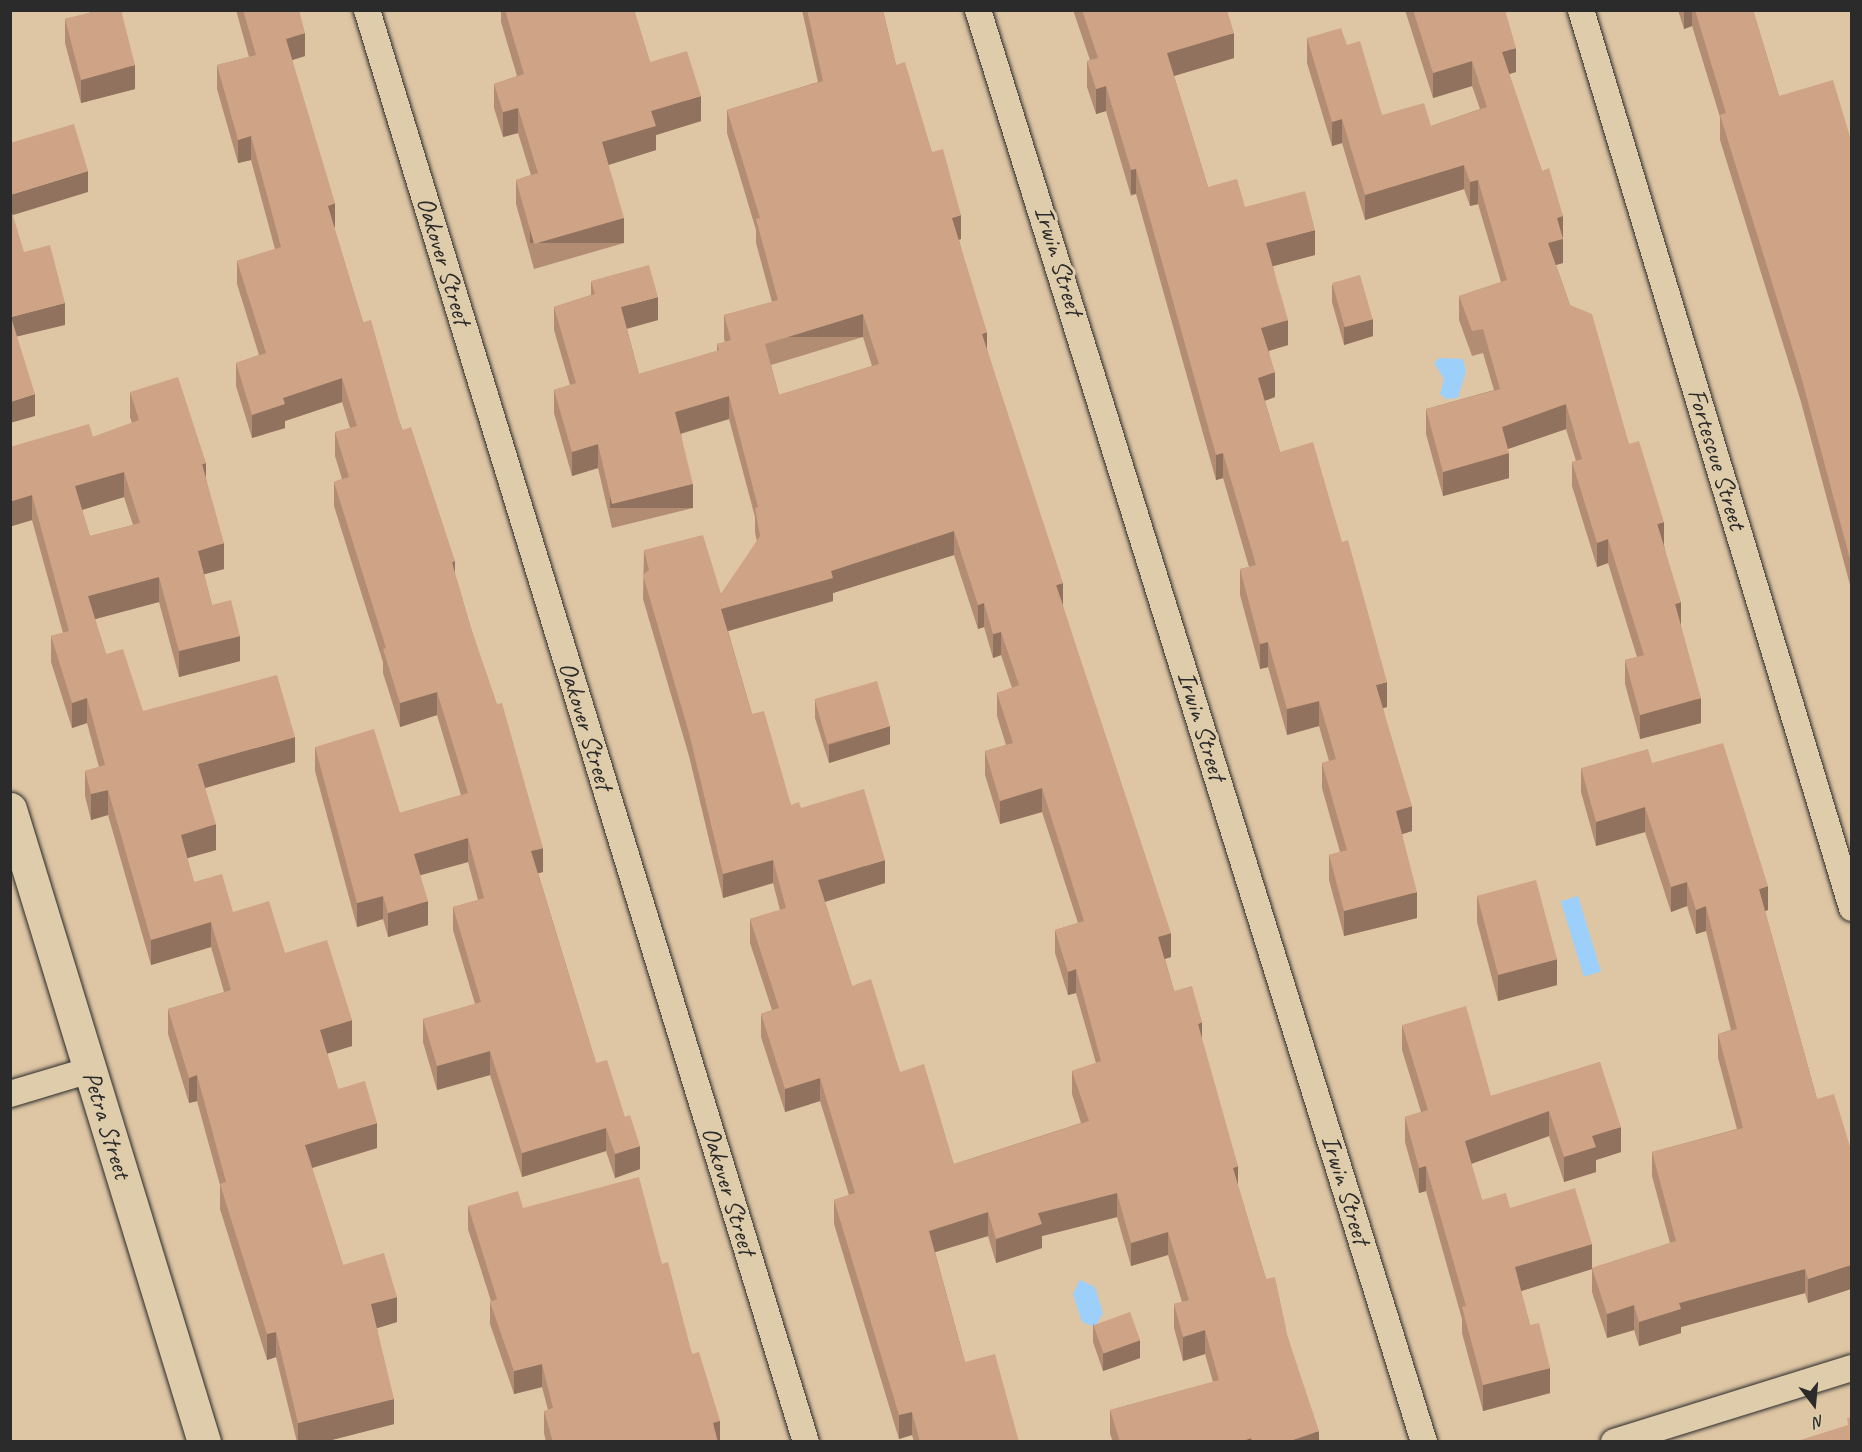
<!DOCTYPE html>
<style>
body{margin:0}
#map{position:relative;width:1862px;height:1452px;overflow:hidden;background:#dec6a4;font-family:Caveat,sans-serif}
div>[style]{position:absolute}
[style*='--x']{left:calc(var(--x)*1px);top:calc(var(--y)*1px);width:calc(var(--w)*1px);rotate:calc(var(--a)*1deg)}
.water>*{inset:0;background:#9cd0fa;transform-origin:0 0}
.roads{filter:drop-shadow(0 0 2px #2b2b2b) drop-shadow(0 0 2px #2b2b2b)}
.street>*{height:26px;margin:-13px;padding:0 13px;transform-origin:13px;border-radius:13px;background:#deccaa}
.secondary>*{height:33px;margin:-16.5px;padding:0 16.5px;transform-origin:16.5px;border-radius:16.5px;background:#deccaa}
.wall>*{inset:0;background:#b28c73}
.shaded-wall>*{inset:0;background:#91725e;transform-origin:0 0}
.building>*{inset:0;background:#cfa386;transform-origin:0 0}
span{translate:-50% -50%;white-space:nowrap;text-align:center;line-height:1.15;-webkit-text-stroke:6px #deccaa;paint-order:stroke}
.street-label{font-size:26px;color:#2b2b2b}
.frame{position:absolute;inset:0;border:12px solid #2b2b2b;pointer-events:none}
.north{position:absolute;left:1784px;top:1374px;width:60px;height:60px;-webkit-text-stroke:4px #deccaa;paint-order:stroke;rotate:164deg;font-size:16px;font-weight:700;line-height:24px;text-align:center;color:#2b2b2b}
.north::after{content:'';display:block;margin:auto;width:21px;height:27px;background:#2b2b2b;clip-path:polygon(50% 0,100% 100%,50% 72%,0 100%)}
</style>
<div id="map">
<div class="water">
<i style="clip-path:polygon(1439px 358px,1463px 359px,1466px 371px,1458px 398px,1446px 399px,1440px 394px,1444px 379px,1434px 363px)"></i>
<i style="left:1578px;top:896px;width:79px;height:18px;rotate:73deg"></i>
<i style="clip-path:polygon(1080px 1280px,1095px 1287px,1103px 1313px,1095px 1327px,1082px 1322px,1073px 1294px)"></i>
</div>
<div class="roads">
<div class="street">
<i style="--x:367;--y:10;--w:1498;--a:72.96"></i>
<i style="--x:978;--y:10;--w:1500;--a:72.7"></i>
<i style="--x:1581;--y:10;--w:938;--a:73.21"></i>
<i style="--x:10;--y:1094;--w:84;--a:-16.7"></i>
<i style="--x:1614;--y:1442;--w:249;--a:-17.3"></i>
</div>
<div class="secondary">
<i style="--x:10;--y:809;--w:662;--a:72.96"></i>
</div>
</div>
<div class="wall">
<i style="clip-path:polygon(90px 10px,121px 10px,135px 89px,81px 103px,65px 43px,65px 19px,90px 13px)"></i>
<i style="clip-path:polygon(236px 10px,299px 10px,305px 56px,292px 60px,335px 227px,334px 228px,363px 322px,455px 574px,543px 872px,538px 873px,596px 1063px,640px 1169px,615px 1178px,606px 1151px,522px 1177px,490px 1075px,437px 1090px,423px 1042px,423px 1019px,475px 1004px,453px 930px,453px 907px,478px 900px,468px 862px,420px 875px,428px 925px,388px 937px,383px 919px,357px 927px,315px 771px,315px 747px,400px 813px,461px 795px,437px 715px,400px 727px,383px 673px,383px 662px,334px 506px,334px 482px,342px 479px,335px 456px,335px 432px,350px 428px,342px 402px,285px 421px,285px 428px,252px 438px,236px 386px,236px 363px,259px 355px,237px 284px,237px 261px,275px 249px,251px 160px,238px 163px,217px 89px,217px 65px,249px 57px)"></i>
<i style="clip-path:polygon(501px 10px,634px 10px,650px 62px,701px 121px,656px 135px,656px 150px,608px 165px,624px 243px,534px 269px,516px 204px,516px 180px,531px 175px,518px 133px,503px 137px,494px 108px,494px 84px,517px 76px,501px 22px)"></i>
<i style="clip-path:polygon(evenodd,802px 10px,883px 10px,896px 65px,932px 152px,961px 239px,959px 240px,987px 349px,1063px 606px,1171px 957px,1165px 959px,1174px 991px,1202px 1040px,1238px 1186px,1266px 1279px,1288px 1338px,1319px 1442px,1113px 1442px,1110px 1434px,1110px 1410px,1213px 1382px,1205px 1354px,1183px 1361px,1174px 1328px,1174px 1304px,1182px 1302px,1168px 1255px,1131px 1266px,1117px 1217px,1042px 1236px,1042px 1248px,996px 1263px,988px 1236px,935px 1252px,965px 1362px,1019px 1442px,914px 1442px,912px 1435px,899px 1439px,834px 1224px,834px 1200px,849px 1195px,820px 1101px,785px 1112px,761px 1037px,761px 1014px,772px 1010px,750px 943px,750px 919px,780px 910px,773px 883px,723px 898px,689px 756px,643px 599px,644px 550px,721px 594px,757px 542px,755px 532px,755px 517px,729px 419px,681px 434px,693px 508px,612px 528px,598px 468px,572px 476px,554px 413px,554px 390px,570px 385px,554px 330px,554px 307px,591px 295px,591px 281px,658px 320px,627px 329px,639px 374px,717px 351px,717px 344px,725px 342px,724px 339px,724px 315px,772px 302px,756px 243px,756px 230px,727px 133px,727px 110px,818px 82px,802px 10px,863px 337px,872px 366px,779px 395px,771px 365px,863px 337px,802px 10px,954px 555px,978px 629px,984px 627px,993px 658px,1001px 655px,1012px 688px,997px 693px,997px 716px,1006px 745px,985px 751px,985px 775px,1000px 824px,1042px 812px,1078px 923px,1055px 930px,1055px 953px,1068px 995px,1076px 993px,1096px 1063px,1072px 1071px,1072px 1094px,1081px 1123px,954px 1164px,900px 1072px,852px 986px,825px 902px,885px 883px,801px 808px,791px 805px,752px 714px,728px 631px,833px 601px,833px 593px,954px 555px)"></i>
<i style="clip-path:polygon(1073px 10px,1227px 10px,1234px 58px,1174px 76px,1208px 187px,1245px 207px,1315px 255px,1273px 266px,1288px 345px,1269px 351px,1275px 397px,1265px 401px,1280px 452px,1387px 707px,1383px 708px,1412px 831px,1402px 834px,1417px 918px,1344px 936px,1329px 880px,1329px 855px,1340px 852px,1322px 788px,1322px 763px,1329px 761px,1319px 726px,1287px 735px,1268px 667px,1260px 669px,1240px 595px,1240px 569px,1249px 567px,1223px 478px,1216px 480px,1136px 194px,1131px 196px,1106px 111px,1096px 114px,1087px 87px,1087px 61px,1090px 60px)"></i>
<i style="clip-path:polygon(1405px 10px,1505px 10px,1516px 72px,1509px 74px,1542px 171px,1563px 216px,1563px 263px,1556px 265px,1570px 305px,1629px 444px,1664px 545px,1701px 723px,1640px 739px,1625px 684px,1625px 660px,1637px 657px,1608px 563px,1597px 567px,1572px 486px,1572px 462px,1576px 461px,1566px 429px,1508px 449px,1509px 478px,1443px 496px,1426px 434px,1426px 409px,1494px 390px,1483px 353px,1472px 356px,1459px 320px,1459px 296px,1501px 282px,1478px 204px,1470px 206px,1464px 189px,1365px 220px,1342px 143px,1332px 146px,1307px 63px,1307px 38px,1347px 45px,1382px 115px,1431px 126px,1480px 109px,1472px 86px,1433px 98px)"></i>
<i style="clip-path:polygon(1678px 10px,1753px 10px,1779px 96px,1851px 140px,1851px 584px,1850px 585px,1801px 402px,1720px 140px,1720px 117px,1692px 26px,1684px 29px)"></i>
<i style="clip-path:polygon(1332px 284px,1373px 336px,1344px 345px,1332px 302px)"></i>
<i style="clip-path:polygon(evenodd,130px 392px,206px 478px,224px 569px,204px 574px,212px 605px,240px 661px,179px 677px,159px 602px,95px 619px,106px 654px,143px 711px,295px 762px,205px 788px,216px 850px,187px 858px,194px 882px,285px 953px,352px 1046px,327px 1053px,338px 1089px,377px 1148px,312px 1168px,343px 1265px,397px 1322px,377px 1328px,394px 1424px,324px 1442px,297px 1442px,276px 1357px,267px 1360px,220px 1209px,220px 1185px,197px 1101px,189px 1103px,168px 1034px,168px 1009px,224px 992px,211px 947px,151px 965px,108px 815px,91px 820px,85px 796px,85px 771px,99px 767px,87px 723px,72px 728px,51px 662px,51px 636px,63px 633px,32px 520px,12px 526px,10px 521px,10px 447px,93px 437px,132px 423px,130px 417px,130px 392px,124px 497px,133px 525px,90px 536px,82px 510px,124px 497px)"></i>
<i style="clip-path:polygon(815px 700px,890px 744px,829px 763px,815px 718px)"></i>
<i style="clip-path:polygon(1652px 763px,1768px 910px,1765px 911px,1817px 1099px,1851px 1150px,1851px 1289px,1808px 1303px,1805px 1293px,1681px 1327px,1681px 1333px,1639px 1346px,1634px 1330px,1607px 1338px,1592px 1292px,1592px 1268px,1670px 1243px,1652px 1176px,1652px 1152px,1737px 1129px,1718px 1058px,1718px 1034px,1731px 1030px,1706px 931px,1696px 934px,1687px 906px,1671px 912px,1645px 832px,1596px 846px,1581px 792px,1581px 768px)"></i>
<i style="clip-path:polygon(1477px 896px,1557px 985px,1498px 1001px,1477px 922px)"></i>
<i style="clip-path:polygon(1402px 1025px,1491px 1096px,1600px 1062px,1621px 1152px,1596px 1160px,1596px 1172px,1564px 1182px,1549px 1136px,1471px 1164px,1482px 1200px,1510px 1208px,1592px 1269px,1521px 1291px,1530px 1325px,1550px 1393px,1483px 1411px,1462px 1333px,1462px 1319px,1426px 1191px,1419px 1193px,1405px 1142px,1405px 1117px,1421px 1112px,1402px 1050px)"></i>
<i style="clip-path:polygon(468px 1206px,523px 1208px,662px 1264px,692px 1354px,720px 1442px,546px 1442px,544px 1433px,544px 1411px,548px 1410px,542px 1387px,514px 1394px,490px 1324px,490px 1302px,491px 1301px,468px 1229px)"></i>
<i style="clip-path:polygon(1093px 1324px,1140px 1358px,1103px 1371px,1093px 1342px)"></i>
</div>
<div class="shaded-wall">
<i style="clip-path:polygon(1684px 10px,1692px 10px,1692px 26px,1684px 29px)"></i>
<i style="clip-path:polygon(305px 33px,305px 56px,286px 62px,286px 39px)"></i>
<i style="clip-path:polygon(1234px 33px,1234px 58px,1167px 78px,1167px 53px)"></i>
<i style="clip-path:polygon(1516px 48px,1516px 72px,1502px 76px,1502px 52px)"></i>
<i style="clip-path:polygon(1472px 61px,1472px 86px,1433px 98px,1433px 73px)"></i>
<i style="clip-path:polygon(135px 65px,135px 89px,81px 103px,81px 80px)"></i>
<i style="clip-path:polygon(1106px 86px,1106px 111px,1096px 114px,1096px 89px)"></i>
<i style="clip-path:polygon(701px 96px,701px 121px,656px 135px,656px 150px,602px 167px,602px 142px,651px 111px)"></i>
<i style="clip-path:polygon(518px 108px,518px 133px,503px 137px,503px 112px)"></i>
<i style="clip-path:polygon(1342px 119px,1342px 143px,1332px 146px,1332px 122px)"></i>
<i style="clip-path:polygon(251px 136px,251px 160px,238px 163px,238px 140px)"></i>
<i style="clip-path:polygon(1464px 165px,1464px 189px,1365px 220px,1365px 195px)"></i>
<i style="left:1136px;top:169px;width:25px;height:5px;rotate:90deg"></i>
<i style="clip-path:polygon(88px 171px,88px 192px,10px 216px,10px 195px)"></i>
<i style="clip-path:polygon(1478px 180px,1478px 204px,1470px 206px,1470px 182px)"></i>
<i style="clip-path:polygon(335px 203px,335px 227px,328px 230px,328px 206px)"></i>
<i style="clip-path:polygon(961px 215px,961px 239px,952px 242px,952px 218px)"></i>
<i style="clip-path:polygon(1563px 216px,1563px 263px,1548px 267px,1548px 243px,1557px 218px)"></i>
<i style="left:624px;top:218px;width:25px;height:94px;rotate:90deg"></i>
<i style="clip-path:polygon(1315px 230px,1315px 255px,1266px 268px,1266px 243px)"></i>
<i style="clip-path:polygon(658px 297px,658px 320px,621px 330px,621px 307px)"></i>
<i style="clip-path:polygon(65px 303px,65px 325px,11px 338px,11px 317px)"></i>
<i style="left:863px;top:314px;width:23px;height:102px;rotate:90deg"></i>
<i style="clip-path:polygon(1373px 319px,1373px 336px,1344px 345px,1344px 327px)"></i>
<i style="clip-path:polygon(1288px 320px,1288px 345px,1261px 353px,1261px 328px)"></i>
<i style="clip-path:polygon(987px 332px,987px 356px,982px 334px)"></i>
<i style="clip-path:polygon(1275px 372px,1275px 397px,1258px 403px,1258px 378px)"></i>
<i style="clip-path:polygon(342px 378px,342px 402px,285px 421px,285px 428px,252px 438px,252px 415px,283px 398px)"></i>
<i style="clip-path:polygon(35px 394px,35px 416px,10px 423px,10px 402px)"></i>
<i style="clip-path:polygon(729px 396px,729px 419px,675px 435px,675px 412px)"></i>
<i style="clip-path:polygon(1566px 404px,1566px 429px,1502px 451px,1502px 427px)"></i>
<i style="clip-path:polygon(598px 444px,598px 468px,572px 476px,572px 452px)"></i>
<i style="clip-path:polygon(1223px 453px,1223px 478px,1216px 480px,1216px 455px)"></i>
<i style="clip-path:polygon(1509px 453px,1509px 478px,1443px 496px,1443px 472px)"></i>
<i style="clip-path:polygon(206px 463px,206px 488px,202px 464px)"></i>
<i style="clip-path:polygon(124px 472px,124px 497px,75px 512px,75px 486px)"></i>
<i style="left:693px;top:484px;width:24px;height:83px;rotate:90deg"></i>
<i style="clip-path:polygon(32px 495px,32px 520px,12px 526px,12px 501px)"></i>
<i style="clip-path:polygon(1664px 522px,1664px 546px,1657px 524px)"></i>
<i style="clip-path:polygon(954px 531px,954px 555px,833px 593px,833px 601px,721px 633px,721px 609px,831px 571px)"></i>
<i style="clip-path:polygon(1608px 539px,1608px 563px,1597px 567px,1597px 543px)"></i>
<i style="clip-path:polygon(224px 543px,224px 569px,198px 576px,198px 551px)"></i>
<i style="left:1851px;top:558px;width:26px;height:1px;rotate:90deg"></i>
<i style="clip-path:polygon(455px 561px,455px 585px,452px 562px)"></i>
<i style="clip-path:polygon(159px 577px,159px 602px,88px 621px,88px 596px)"></i>
<i style="clip-path:polygon(1063px 583px,1063px 606px,1056px 585px)"></i>
<i style="clip-path:polygon(1681px 602px,1681px 627px,1675px 604px)"></i>
<i style="clip-path:polygon(984px 603px,984px 627px,978px 629px,978px 605px)"></i>
<i style="clip-path:polygon(1001px 632px,1001px 655px,993px 658px,993px 634px)"></i>
<i style="clip-path:polygon(240px 636px,240px 661px,179px 677px,179px 651px)"></i>
<i style="clip-path:polygon(1268px 642px,1268px 667px,1260px 669px,1260px 644px)"></i>
<i style="clip-path:polygon(1387px 682px,1387px 707px,1376px 710px,1376px 685px)"></i>
<i style="clip-path:polygon(437px 692px,437px 715px,400px 727px,400px 703px)"></i>
<i style="clip-path:polygon(87px 698px,87px 723px,72px 728px,72px 703px)"></i>
<i style="clip-path:polygon(1701px 698px,1701px 723px,1640px 739px,1640px 715px)"></i>
<i style="clip-path:polygon(1319px 701px,1319px 726px,1287px 735px,1287px 709px)"></i>
<i style="clip-path:polygon(890px 726px,890px 744px,829px 763px,829px 745px)"></i>
<i style="clip-path:polygon(295px 737px,295px 762px,198px 790px,198px 764px)"></i>
<i style="clip-path:polygon(1042px 788px,1042px 812px,1000px 824px,1000px 801px)"></i>
<i style="clip-path:polygon(108px 790px,108px 815px,91px 820px,91px 794px)"></i>
<i style="clip-path:polygon(1412px 806px,1412px 831px,1396px 836px,1396px 811px)"></i>
<i style="clip-path:polygon(1645px 807px,1645px 832px,1596px 846px,1596px 822px)"></i>
<i style="clip-path:polygon(216px 824px,216px 850px,181px 860px,181px 835px)"></i>
<i style="clip-path:polygon(468px 838px,468px 862px,414px 877px,414px 854px)"></i>
<i style="clip-path:polygon(543px 848px,543px 872px,531px 875px,531px 851px)"></i>
<i style="clip-path:polygon(773px 860px,773px 883px,723px 898px,723px 874px)"></i>
<i style="clip-path:polygon(885px 860px,885px 883px,818px 904px,818px 880px)"></i>
<i style="clip-path:polygon(1687px 882px,1687px 906px,1671px 912px,1671px 887px)"></i>
<i style="clip-path:polygon(1768px 886px,1768px 910px,1759px 913px,1759px 889px)"></i>
<i style="clip-path:polygon(1417px 892px,1417px 918px,1344px 936px,1344px 911px)"></i>
<i style="clip-path:polygon(383px 896px,383px 919px,357px 927px,357px 903px)"></i>
<i style="clip-path:polygon(428px 901px,428px 925px,388px 937px,388px 913px)"></i>
<i style="clip-path:polygon(1706px 906px,1706px 931px,1696px 934px,1696px 910px)"></i>
<i style="clip-path:polygon(211px 922px,211px 947px,151px 965px,151px 940px)"></i>
<i style="clip-path:polygon(1171px 933px,1171px 957px,1158px 961px,1158px 937px)"></i>
<i style="clip-path:polygon(1557px 959px,1557px 985px,1498px 1001px,1498px 974px)"></i>
<i style="clip-path:polygon(1076px 969px,1076px 993px,1068px 995px,1068px 972px)"></i>
<i style="clip-path:polygon(352px 1020px,352px 1046px,320px 1056px,320px 1030px)"></i>
<i style="clip-path:polygon(1202px 1022px,1202px 1046px,1198px 1024px)"></i>
<i style="clip-path:polygon(490px 1051px,490px 1075px,437px 1090px,437px 1066px)"></i>
<i style="clip-path:polygon(197px 1075px,197px 1101px,189px 1103px,189px 1078px)"></i>
<i style="clip-path:polygon(820px 1078px,820px 1101px,785px 1112px,785px 1089px)"></i>
<i style="clip-path:polygon(1549px 1111px,1549px 1136px,1465px 1166px,1465px 1141px)"></i>
<i style="clip-path:polygon(377px 1123px,377px 1148px,305px 1170px,305px 1145px)"></i>
<i style="clip-path:polygon(1621px 1127px,1621px 1152px,1596px 1160px,1596px 1172px,1564px 1182px,1564px 1157px,1592px 1136px)"></i>
<i style="clip-path:polygon(606px 1128px,606px 1151px,522px 1177px,522px 1153px)"></i>
<i style="clip-path:polygon(640px 1146px,640px 1169px,615px 1178px,615px 1154px)"></i>
<i style="clip-path:polygon(1238px 1166px,1238px 1190px,1233px 1168px)"></i>
<i style="clip-path:polygon(1426px 1166px,1426px 1191px,1419px 1193px,1419px 1168px)"></i>
<i style="clip-path:polygon(1117px 1193px,1117px 1217px,1042px 1236px,1042px 1248px,996px 1263px,996px 1239px,1038px 1213px)"></i>
<i style="clip-path:polygon(988px 1212px,988px 1236px,929px 1254px,929px 1231px)"></i>
<i style="clip-path:polygon(1168px 1232px,1168px 1255px,1131px 1266px,1131px 1243px)"></i>
<i style="clip-path:polygon(1592px 1244px,1592px 1269px,1515px 1293px,1515px 1267px)"></i>
<i style="clip-path:polygon(1851px 1265px,1851px 1289px,1808px 1303px,1808px 1279px)"></i>
<i style="clip-path:polygon(1805px 1269px,1805px 1293px,1681px 1327px,1681px 1333px,1639px 1346px,1639px 1322px,1679px 1303px)"></i>
<i style="clip-path:polygon(397px 1297px,397px 1322px,371px 1330px,371px 1304px)"></i>
<i style="clip-path:polygon(1634px 1305px,1634px 1330px,1607px 1338px,1607px 1314px)"></i>
<i style="clip-path:polygon(1205px 1330px,1205px 1354px,1183px 1361px,1183px 1337px)"></i>
<i style="clip-path:polygon(276px 1332px,276px 1357px,267px 1360px,267px 1334px)"></i>
<i style="clip-path:polygon(1140px 1340px,1140px 1358px,1103px 1371px,1103px 1353px)"></i>
<i style="clip-path:polygon(542px 1364px,542px 1387px,514px 1394px,514px 1371px)"></i>
<i style="clip-path:polygon(1550px 1368px,1550px 1393px,1483px 1411px,1483px 1385px)"></i>
<i style="clip-path:polygon(394px 1399px,394px 1424px,324px 1442px,298px 1442px,298px 1423px)"></i>
<i style="clip-path:polygon(912px 1412px,912px 1435px,899px 1439px,899px 1415px)"></i>
<i style="left:720px;top:1421px;width:21px;height:7px;rotate:90deg"></i>
<i style="clip-path:polygon(1319px 1431px,1319px 1442px,1287px 1442px)"></i>
<i style="clip-path:polygon(1251px 1438px,1251px 1442px,1240px 1442px)"></i>
</div>
<div class="building">
<i style="clip-path:polygon(96px 10px,121px 10px,135px 65px,81px 80px,65px 19px,96px 11px)"></i>
<i style="clip-path:polygon(243px 10px,299px 10px,305px 33px,286px 39px,335px 203px,328px 206px,363px 322px,371px 320px,402px 430px,411px 427px,455px 561px,452px 562px,469px 622px,497px 704px,502px 703px,543px 848px,531px 851px,596px 1063px,607px 1060px,625px 1117px,630px 1115px,640px 1146px,615px 1154px,606px 1128px,522px 1153px,490px 1051px,437px 1066px,423px 1019px,481px 1002px,453px 907px,484px 898px,468px 838px,414px 854px,428px 901px,388px 913px,383px 896px,357px 903px,315px 747px,374px 729px,400px 813px,468px 793px,437px 692px,400px 703px,383px 649px,386px 648px,334px 482px,349px 477px,335px 432px,357px 426px,342px 378px,283px 398px,285px 404px,252px 415px,236px 363px,266px 353px,237px 261px,281px 247px,251px 136px,238px 140px,217px 65px,256px 55px)"></i>
<i style="clip-path:polygon(505px 10px,634px 10px,650px 62px,687px 51px,701px 96px,651px 111px,656px 126px,602px 142px,624px 218px,534px 244px,516px 180px,538px 173px,518px 108px,503px 112px,494px 84px,524px 74px)"></i>
<i style="clip-path:polygon(evenodd,807px 10px,883px 10px,896px 65px,905px 62px,932px 152px,943px 149px,961px 215px,952px 218px,987px 332px,982px 334px,1063px 583px,1056px 585px,1171px 933px,1158px 937px,1174px 991px,1192px 986px,1202px 1022px,1198px 1024px,1238px 1166px,1233px 1168px,1266px 1279px,1275px 1277px,1288px 1338px,1319px 1431px,1287px 1442px,1253px 1442px,1251px 1438px,1240px 1442px,1120px 1442px,1110px 1410px,1219px 1380px,1205px 1330px,1183px 1337px,1174px 1304px,1189px 1300px,1168px 1232px,1131px 1243px,1117px 1193px,1038px 1213px,1042px 1224px,996px 1239px,988px 1212px,929px 1231px,965px 1362px,995px 1354px,1019px 1442px,920px 1442px,912px 1412px,899px 1415px,834px 1200px,855px 1193px,820px 1078px,785px 1089px,761px 1014px,779px 1008px,750px 919px,786px 908px,773px 860px,723px 874px,689px 733px,643px 575px,649px 570px,644px 550px,703px 535px,721px 594px,760px 536px,755px 508px,758px 507px,729px 396px,675px 412px,693px 484px,612px 504px,598px 444px,572px 452px,554px 390px,576px 383px,554px 307px,595px 294px,591px 281px,649px 265px,658px 297px,621px 307px,639px 374px,719px 350px,717px 344px,731px 340px,724px 315px,778px 300px,756px 219px,760px 218px,727px 110px,823px 81px,807px 10px,863px 314px,879px 364px,779px 395px,765px 344px,863px 314px,807px 10px,954px 531px,978px 605px,984px 603px,993px 634px,1001px 632px,1019px 685px,997px 693px,1013px 743px,985px 751px,1000px 801px,1042px 788px,1084px 921px,1055px 930px,1068px 972px,1076px 969px,1101px 1061px,1072px 1071px,1089px 1121px,954px 1164px,924px 1064px,900px 1072px,871px 979px,852px 986px,818px 880px,885px 860px,864px 789px,801px 808px,799px 802px,791px 805px,764px 711px,752px 714px,721px 609px,833px 578px,831px 571px,954px 531px)"></i>
<i style="clip-path:polygon(1082px 10px,1227px 10px,1234px 33px,1167px 53px,1208px 187px,1237px 179px,1245px 207px,1305px 191px,1315px 230px,1266px 243px,1288px 320px,1261px 328px,1275px 372px,1258px 378px,1280px 452px,1313px 442px,1342px 542px,1348px 540px,1387px 682px,1376px 685px,1412px 806px,1396px 811px,1417px 892px,1344px 911px,1329px 855px,1347px 850px,1322px 763px,1336px 759px,1319px 701px,1287px 709px,1268px 642px,1260px 644px,1240px 569px,1256px 565px,1223px 453px,1216px 455px,1136px 169px,1131px 170px,1106px 86px,1096px 89px,1087px 61px,1098px 58px)"></i>
<i style="clip-path:polygon(1413px 10px,1505px 10px,1516px 48px,1502px 52px,1542px 171px,1549px 168px,1563px 216px,1557px 218px,1563px 239px,1548px 243px,1570px 305px,1592px 314px,1629px 444px,1639px 441px,1664px 522px,1657px 524px,1681px 602px,1675px 604px,1701px 698px,1640px 715px,1625px 660px,1644px 655px,1608px 539px,1597px 543px,1572px 462px,1582px 459px,1566px 404px,1502px 427px,1509px 453px,1443px 472px,1426px 409px,1500px 389px,1483px 329px,1472px 331px,1459px 296px,1507px 280px,1478px 180px,1470px 182px,1464px 165px,1365px 195px,1342px 119px,1332px 122px,1307px 38px,1341px 28px,1347px 45px,1360px 41px,1382px 115px,1424px 103px,1431px 126px,1487px 107px,1472px 61px,1433px 73px)"></i>
<i style="clip-path:polygon(1695px 10px,1753px 10px,1779px 96px,1833px 80px,1851px 140px,1851px 558px,1850px 559px,1801px 376px,1720px 115px,1726px 113px)"></i>
<i style="clip-path:polygon(74px 124px,88px 171px,10px 195px,10px 143px)"></i>
<i style="clip-path:polygon(10px 206px,24px 252px,50px 245px,65px 303px,11px 317px,35px 394px,10px 402px)"></i>
<i style="left:1360px;top:275px;width:46px;height:29px;rotate:74deg"></i>
<i style="clip-path:polygon(evenodd,178px 377px,206px 463px,202px 464px,224px 543px,198px 551px,212px 605px,231px 600px,240px 636px,179px 651px,159px 577px,88px 596px,106px 654px,123px 649px,143px 711px,277px 675px,295px 737px,198px 764px,216px 824px,181px 835px,194px 882px,222px 874px,233px 912px,269px 901px,285px 953px,327px 940px,352px 1020px,320px 1030px,338px 1089px,365px 1081px,377px 1123px,305px 1145px,343px 1265px,384px 1253px,397px 1297px,371px 1304px,394px 1399px,298px 1423px,276px 1332px,267px 1334px,220px 1184px,226px 1182px,197px 1075px,189px 1078px,168px 1009px,231px 990px,211px 922px,151px 940px,108px 790px,91px 794px,85px 771px,105px 765px,87px 698px,72px 703px,51px 636px,69px 631px,32px 495px,12px 501px,10px 495px,10px 447px,89px 424px,93px 437px,139px 420px,130px 392px,178px 377px,124px 472px,140px 523px,90px 536px,75px 486px,124px 472px)"></i>
<i style="left:877px;top:681px;width:47px;height:65px;rotate:74deg"></i>
<i style="clip-path:polygon(1723px 743px,1768px 886px,1759px 889px,1817px 1099px,1834px 1094px,1851px 1150px,1851px 1265px,1808px 1279px,1805px 1269px,1679px 1303px,1681px 1309px,1639px 1322px,1634px 1305px,1607px 1314px,1592px 1268px,1676px 1241px,1652px 1152px,1743px 1128px,1718px 1034px,1737px 1029px,1706px 906px,1696px 910px,1687px 882px,1671px 887px,1645px 807px,1596px 822px,1581px 768px,1648px 749px,1652px 763px)"></i>
<i style="left:1536px;top:880px;width:82px;height:61px;rotate:75deg"></i>
<i style="clip-path:polygon(1466px 1006px,1491px 1096px,1600px 1062px,1621px 1127px,1592px 1136px,1596px 1147px,1564px 1157px,1549px 1111px,1465px 1141px,1482px 1200px,1506px 1193px,1510px 1208px,1575px 1188px,1592px 1244px,1515px 1267px,1530px 1325px,1539px 1323px,1550px 1368px,1483px 1385px,1462px 1307px,1466px 1306px,1426px 1166px,1419px 1168px,1405px 1117px,1428px 1110px,1402px 1025px)"></i>
<i style="clip-path:polygon(639px 1177px,662px 1264px,668px 1262px,692px 1354px,699px 1352px,720px 1421px,713px 1423px,718px 1442px,553px 1442px,544px 1411px,553px 1408px,542px 1364px,514px 1371px,490px 1302px,497px 1299px,468px 1206px,518px 1191px,523px 1208px)"></i>
<i style="left:1130px;top:1312px;width:30px;height:39px;rotate:70deg"></i>
<i style="clip-path:polygon(1851px 1417px,1851px 1442px,1794px 1442px,1848px 1425px,1847px 1418px)"></i>
</div>
<div class="street-label">
<span style="left:444px;top:261px;rotate:73deg">Oakover Street</span>
<span style="left:1059px;top:261px;rotate:73deg">Irwin Street</span>
<span style="left:1717px;top:459px;rotate:73deg">Fortescue Street</span>
<span style="left:586px;top:726px;rotate:73deg">Oakover Street</span>
<span style="left:1202px;top:726px;rotate:73deg">Irwin Street</span>
<span style="left:107px;top:1125px;rotate:73deg">Petra Street</span>
<span style="left:1346px;top:1190px;rotate:73deg">Irwin Street</span>
<span style="left:729px;top:1191px;rotate:73deg">Oakover Street</span>
</div>
<div class="frame"></div>
<div class="north">N</div>
</div>
